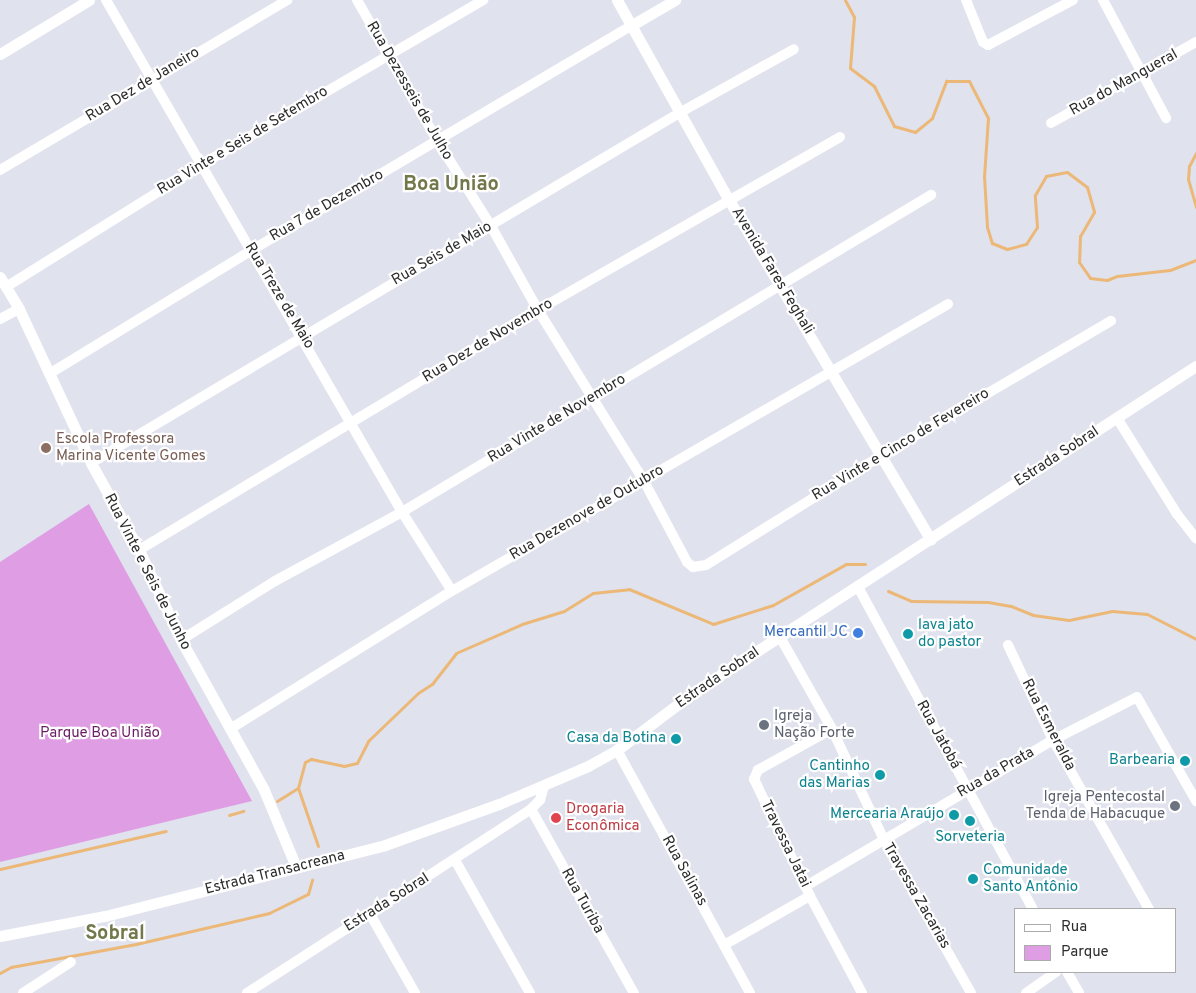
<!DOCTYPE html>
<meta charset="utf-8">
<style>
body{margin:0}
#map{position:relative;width:1196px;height:993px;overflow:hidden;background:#e0e2ee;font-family:Overpass,sans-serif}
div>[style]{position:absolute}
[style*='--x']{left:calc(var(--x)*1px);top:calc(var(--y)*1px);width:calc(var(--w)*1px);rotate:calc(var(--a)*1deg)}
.green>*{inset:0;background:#df9ee3}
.stream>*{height:3px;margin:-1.5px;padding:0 1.5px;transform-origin:1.5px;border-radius:1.5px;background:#ecb877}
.minor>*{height:10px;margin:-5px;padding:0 5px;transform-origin:5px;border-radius:5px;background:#fff}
.tertiary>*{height:11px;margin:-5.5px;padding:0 5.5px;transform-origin:5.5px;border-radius:5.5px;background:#fff}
.dots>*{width:14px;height:14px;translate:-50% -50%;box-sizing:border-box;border:2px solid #fff;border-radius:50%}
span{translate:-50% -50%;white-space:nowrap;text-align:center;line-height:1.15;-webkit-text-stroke:4.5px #fff;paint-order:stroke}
.street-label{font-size:15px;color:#2d2d2d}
.education-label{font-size:15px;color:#785e54}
.left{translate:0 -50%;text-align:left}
.culture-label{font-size:15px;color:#0d838f}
.right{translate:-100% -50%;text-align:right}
.shop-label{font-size:15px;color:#366cbe}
.worship-label{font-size:15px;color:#5b616d}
.park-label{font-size:15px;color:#6a1d64}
.health-label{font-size:15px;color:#be3a42}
.district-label{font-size:20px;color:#73784b;font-weight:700}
.legend{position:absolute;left:1014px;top:908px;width:162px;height:65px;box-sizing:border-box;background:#fff;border:1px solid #ababab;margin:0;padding:6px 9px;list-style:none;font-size:15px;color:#2d2d2d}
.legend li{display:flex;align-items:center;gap:10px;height:25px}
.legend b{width:25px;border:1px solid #ababab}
</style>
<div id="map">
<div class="green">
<i style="clip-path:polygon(89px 504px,252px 801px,0 862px,0 562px)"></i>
</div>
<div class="stream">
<i style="--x:845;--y:0;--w:19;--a:62"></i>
<i style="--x:854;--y:17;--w:51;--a:94.5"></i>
<i style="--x:850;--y:68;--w:30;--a:37"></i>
<i style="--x:874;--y:86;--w:45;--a:63.4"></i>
<i style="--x:894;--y:126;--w:22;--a:16"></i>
<i style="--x:915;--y:132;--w:22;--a:-39"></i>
<i style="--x:932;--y:118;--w:40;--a:-69"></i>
<i style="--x:946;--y:81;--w:23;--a:0"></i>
<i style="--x:969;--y:81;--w:42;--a:62.8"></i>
<i style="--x:988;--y:118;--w:58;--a:93.9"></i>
<i style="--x:984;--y:176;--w:51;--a:86.6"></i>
<i style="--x:987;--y:227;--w:17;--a:73"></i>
<i style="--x:992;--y:243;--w:16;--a:22"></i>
<i style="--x:1007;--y:249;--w:20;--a:-15"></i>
<i style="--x:1026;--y:244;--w:20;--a:-57"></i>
<i style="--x:1037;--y:227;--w:32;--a:-94"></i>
<i style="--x:1035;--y:195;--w:22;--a:-60"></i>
<i style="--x:1046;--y:176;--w:21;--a:-11"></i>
<i style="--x:1067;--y:172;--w:25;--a:37"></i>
<i style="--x:1087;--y:187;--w:26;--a:74"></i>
<i style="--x:1094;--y:212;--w:28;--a:120"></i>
<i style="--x:1080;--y:236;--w:26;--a:92"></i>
<i style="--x:1079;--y:262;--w:19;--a:55"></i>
<i style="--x:1090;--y:278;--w:17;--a:7"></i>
<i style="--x:1107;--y:280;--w:11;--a:-22"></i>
<i style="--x:1117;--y:276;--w:53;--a:-6.5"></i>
<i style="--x:1170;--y:270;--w:28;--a:-21"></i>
<i style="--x:1196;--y:153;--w:15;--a:118"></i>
<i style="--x:1189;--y:166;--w:13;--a:94"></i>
<i style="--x:1188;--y:179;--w:29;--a:74"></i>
<i style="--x:888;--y:591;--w:25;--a:23"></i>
<i style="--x:911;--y:601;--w:77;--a:0.7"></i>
<i style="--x:988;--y:602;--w:23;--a:10"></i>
<i style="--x:1011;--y:606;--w:24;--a:22"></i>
<i style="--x:1033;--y:615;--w:36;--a:8"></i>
<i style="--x:1069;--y:620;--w:44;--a:-11.8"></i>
<i style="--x:1112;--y:611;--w:35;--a:5"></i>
<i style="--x:1147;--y:614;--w:55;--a:27"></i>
<i style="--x:277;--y:801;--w:25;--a:-32"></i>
<i style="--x:229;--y:815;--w:15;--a:-16"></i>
<i style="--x:318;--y:846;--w:61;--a:-109"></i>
<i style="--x:298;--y:788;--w:27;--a:-75"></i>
<i style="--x:305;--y:762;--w:7;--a:-27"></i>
<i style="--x:311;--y:759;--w:34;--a:12"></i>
<i style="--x:344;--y:766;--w:13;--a:-13"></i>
<i style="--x:357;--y:763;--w:25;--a:-63"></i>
<i style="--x:368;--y:741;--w:69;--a:-43.8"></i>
<i style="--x:418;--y:693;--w:17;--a:-33"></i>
<i style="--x:432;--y:684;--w:39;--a:-52"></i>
<i style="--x:456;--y:653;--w:72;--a:-23.7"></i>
<i style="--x:522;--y:624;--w:44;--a:-17.2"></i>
<i style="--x:564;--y:611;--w:34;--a:-32"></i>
<i style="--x:593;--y:593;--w:36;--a:-6"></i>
<i style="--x:629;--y:589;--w:91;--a:22.6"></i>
<i style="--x:713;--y:624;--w:63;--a:-17.6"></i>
<i style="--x:773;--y:605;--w:84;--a:-29.3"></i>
<i style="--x:846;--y:564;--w:19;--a:0"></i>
<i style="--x:0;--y:869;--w:170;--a:-12.9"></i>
<i style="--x:0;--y:973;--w:13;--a:-29"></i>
<i style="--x:11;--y:967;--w:127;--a:-10.4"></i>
<i style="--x:136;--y:944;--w:137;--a:-13.1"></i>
<i style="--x:269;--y:913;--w:43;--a:-26"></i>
<i style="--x:308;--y:894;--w:15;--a:-74"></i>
</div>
<div class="minor">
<i style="--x:106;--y:0;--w:591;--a:59.97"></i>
<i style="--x:402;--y:512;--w:93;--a:57.7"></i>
<i style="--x:357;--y:0;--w:163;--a:60.3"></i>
<i style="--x:438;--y:142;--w:99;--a:57.8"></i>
<i style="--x:491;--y:226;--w:96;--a:60.8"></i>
<i style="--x:538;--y:310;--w:201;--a:58.2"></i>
<i style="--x:644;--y:481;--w:92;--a:62"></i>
<i style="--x:687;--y:562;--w:8;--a:40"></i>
<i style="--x:693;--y:567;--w:13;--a:-9"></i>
<i style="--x:706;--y:565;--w:204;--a:-32"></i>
<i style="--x:879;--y:457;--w:269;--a:-30.4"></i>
<i style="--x:966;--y:0;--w:45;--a:68"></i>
<i style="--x:983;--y:42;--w:6;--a:31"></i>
<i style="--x:988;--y:45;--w:96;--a:-27.9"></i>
<i style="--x:1103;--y:0;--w:134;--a:61.9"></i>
<i style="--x:1051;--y:123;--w:166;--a:-29.2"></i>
<i style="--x:0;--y:170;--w:334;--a:-30.6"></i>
<i style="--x:6;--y:287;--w:230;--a:-32"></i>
<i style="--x:201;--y:165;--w:327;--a:-30.3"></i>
<i style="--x:0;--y:319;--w:21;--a:-28"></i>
<i style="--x:49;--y:374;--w:238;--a:-31.4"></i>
<i style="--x:252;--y:250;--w:442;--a:-30.6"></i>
<i style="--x:1117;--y:418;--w:113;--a:58"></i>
<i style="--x:1177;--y:514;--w:31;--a:52"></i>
<i style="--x:91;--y:463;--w:687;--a:-30.75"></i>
<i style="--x:681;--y:112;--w:129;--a:-29.1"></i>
<i style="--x:139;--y:550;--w:466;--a:-31"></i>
<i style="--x:538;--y:310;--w:348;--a:-29.8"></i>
<i style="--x:858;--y:587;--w:366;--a:61.5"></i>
<i style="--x:780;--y:637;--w:106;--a:60.5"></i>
<i style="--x:832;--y:729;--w:120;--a:64.9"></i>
<i style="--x:883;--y:838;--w:178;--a:60.4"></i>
<i style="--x:181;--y:640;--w:111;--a:-32.1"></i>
<i style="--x:275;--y:581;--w:145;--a:-28.5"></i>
<i style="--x:402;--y:512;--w:617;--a:-30.93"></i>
<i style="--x:1008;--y:645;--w:105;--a:64.7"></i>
<i style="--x:1053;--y:740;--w:194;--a:60.4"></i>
<i style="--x:230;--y:729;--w:261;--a:-31.9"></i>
<i style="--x:452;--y:591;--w:573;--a:-30.05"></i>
<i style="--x:832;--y:729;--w:85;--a:151"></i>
<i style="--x:758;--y:770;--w:10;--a:114"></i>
<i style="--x:754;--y:779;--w:130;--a:64.4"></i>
<i style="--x:810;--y:896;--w:110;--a:61.8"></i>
<i style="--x:617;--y:750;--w:277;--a:61.3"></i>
<i style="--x:531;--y:809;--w:211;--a:60.8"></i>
<i style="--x:455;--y:860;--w:153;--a:60.6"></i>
<i style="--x:806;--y:886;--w:287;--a:-30.6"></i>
<i style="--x:1053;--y:740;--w:94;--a:-27.1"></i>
<i style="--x:1137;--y:697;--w:120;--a:60.4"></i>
<i style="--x:370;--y:914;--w:91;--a:60.3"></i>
<i style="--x:724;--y:945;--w:99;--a:-29.7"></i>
<i style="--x:1067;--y:972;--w:24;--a:60"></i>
<i style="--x:23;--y:993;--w:57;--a:-32.9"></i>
<i style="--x:247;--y:993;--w:338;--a:-32.9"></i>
<i style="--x:531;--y:809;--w:13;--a:-45"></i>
<i style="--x:540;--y:800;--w:15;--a:-74"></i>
<i style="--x:1026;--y:993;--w:37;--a:-35"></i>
</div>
<div class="tertiary">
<i style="--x:617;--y:0;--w:229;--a:60.8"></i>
<i style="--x:729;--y:200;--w:395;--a:59.3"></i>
<i style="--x:632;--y:25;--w:50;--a:-30.2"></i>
<i style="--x:0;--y:54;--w:104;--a:-31.2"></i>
<i style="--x:0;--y:277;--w:37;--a:59"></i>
<i style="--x:19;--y:309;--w:170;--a:64.9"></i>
<i style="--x:91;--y:463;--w:99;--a:61.1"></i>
<i style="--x:139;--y:550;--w:99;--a:65"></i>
<i style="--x:181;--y:640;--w:171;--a:61"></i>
<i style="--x:264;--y:790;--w:83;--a:67.4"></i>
<i style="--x:0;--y:936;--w:107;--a:-10.8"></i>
<i style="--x:105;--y:916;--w:289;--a:-14.2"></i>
<i style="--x:385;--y:845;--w:121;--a:-19.8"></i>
<i style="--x:499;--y:804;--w:97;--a:-23.1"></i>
<i style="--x:588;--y:766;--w:33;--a:-29"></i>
<i style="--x:617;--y:750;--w:100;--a:-36.9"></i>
<i style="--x:697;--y:690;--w:595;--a:-33"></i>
</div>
<div class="dots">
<i style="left:46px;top:448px;background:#8d6e63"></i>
<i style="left:858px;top:633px;background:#3f7fe0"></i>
<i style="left:908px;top:634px;background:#0f9aa8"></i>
<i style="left:764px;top:725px;background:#6b7280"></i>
<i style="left:676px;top:739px;background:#0f9aa8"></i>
<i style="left:1185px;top:761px;background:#0f9aa8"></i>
<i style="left:880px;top:775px;background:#0f9aa8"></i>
<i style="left:1175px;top:806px;background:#6b7280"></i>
<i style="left:954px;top:815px;background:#0f9aa8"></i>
<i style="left:556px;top:818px;background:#e0444e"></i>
<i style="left:970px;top:821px;background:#0f9aa8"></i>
<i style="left:973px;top:879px;background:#0f9aa8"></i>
</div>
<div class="street-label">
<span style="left:1124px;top:83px;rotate:-29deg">Rua do Mangueral</span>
<span style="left:143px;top:85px;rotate:-31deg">Rua Dez de Janeiro</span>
<span style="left:409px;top:91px;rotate:60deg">Rua Dezesseis de Julho</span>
<span style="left:243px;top:141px;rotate:-31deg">Rua Vinte e Seis de Setembro</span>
<span style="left:327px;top:206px;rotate:-30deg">Rua 7 de Dezembro</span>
<span style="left:442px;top:254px;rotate:-30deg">Rua Seis de Maio</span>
<span style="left:772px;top:271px;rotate:59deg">Avenida Fares Feghali</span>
<span style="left:279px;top:296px;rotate:59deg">Rua Treze de Maio</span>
<span style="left:488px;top:341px;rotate:-31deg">Rua Dez de Novembro</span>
<span style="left:557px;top:419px;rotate:-31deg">Rua Vinte de Novembro</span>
<span style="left:901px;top:445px;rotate:-31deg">Rua Vinte e Cinco de Fevereiro</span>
<span style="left:1057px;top:457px;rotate:-33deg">Estrada Sobral</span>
<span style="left:587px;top:513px;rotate:-30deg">Rua Dezenove de Outubro</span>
<span style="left:147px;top:572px;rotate:63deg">Rua Vinte e Seis de Junho</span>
<span style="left:718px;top:678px;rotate:-34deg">Estrada Sobral</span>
<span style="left:1048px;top:725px;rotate:63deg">Rua Esmeralda</span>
<span style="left:938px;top:735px;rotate:61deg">Rua Jatobá</span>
<span style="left:996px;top:773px;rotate:-30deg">Rua da Prata</span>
<span style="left:785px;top:844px;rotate:64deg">Travessa Jatai</span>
<span style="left:684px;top:871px;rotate:61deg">Rua Salinas</span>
<span style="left:275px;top:873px;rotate:-14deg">Estrada Transacreana</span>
<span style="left:916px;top:896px;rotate:60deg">Travessa Zacarias</span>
<span style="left:582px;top:901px;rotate:61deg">Rua Turiba</span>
<span style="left:387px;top:903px;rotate:-32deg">Estrada Sobral</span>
</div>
<div class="education-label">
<span class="left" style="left:56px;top:448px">Escola Professora<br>Marina Vicente Gomes</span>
</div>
<div class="culture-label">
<span class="left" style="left:918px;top:634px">lava jato<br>do pastor</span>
<span class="right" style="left:666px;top:739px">Casa da Botina</span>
<span class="right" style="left:1175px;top:761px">Barbearia</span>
<span class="right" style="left:870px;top:775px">Cantinho<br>das Marias</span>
<span class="right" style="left:944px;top:815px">Mercearia Araújo</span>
<span style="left:970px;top:838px">Sorveteria</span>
<span class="left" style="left:983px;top:879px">Comunidade<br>Santo Antônio</span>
</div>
<div class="shop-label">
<span class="right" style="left:848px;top:633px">Mercantil JC</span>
</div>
<div class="worship-label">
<span class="left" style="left:774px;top:725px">Igreja<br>Nação Forte</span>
<span class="right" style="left:1165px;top:806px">Igreja Pentecostal<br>Tenda de Habacuque</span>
</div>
<div class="park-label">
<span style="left:100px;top:734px">Parque Boa União</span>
</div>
<div class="health-label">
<span class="left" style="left:566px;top:818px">Drogaria<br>Econômica</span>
</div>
<div class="district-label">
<span style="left:451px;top:185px">Boa União</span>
<span style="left:115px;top:934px">Sobral</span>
</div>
<ul class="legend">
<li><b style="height:6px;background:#fff"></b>Rua</li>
<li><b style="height:14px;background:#df9ee3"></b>Parque</li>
</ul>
</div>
